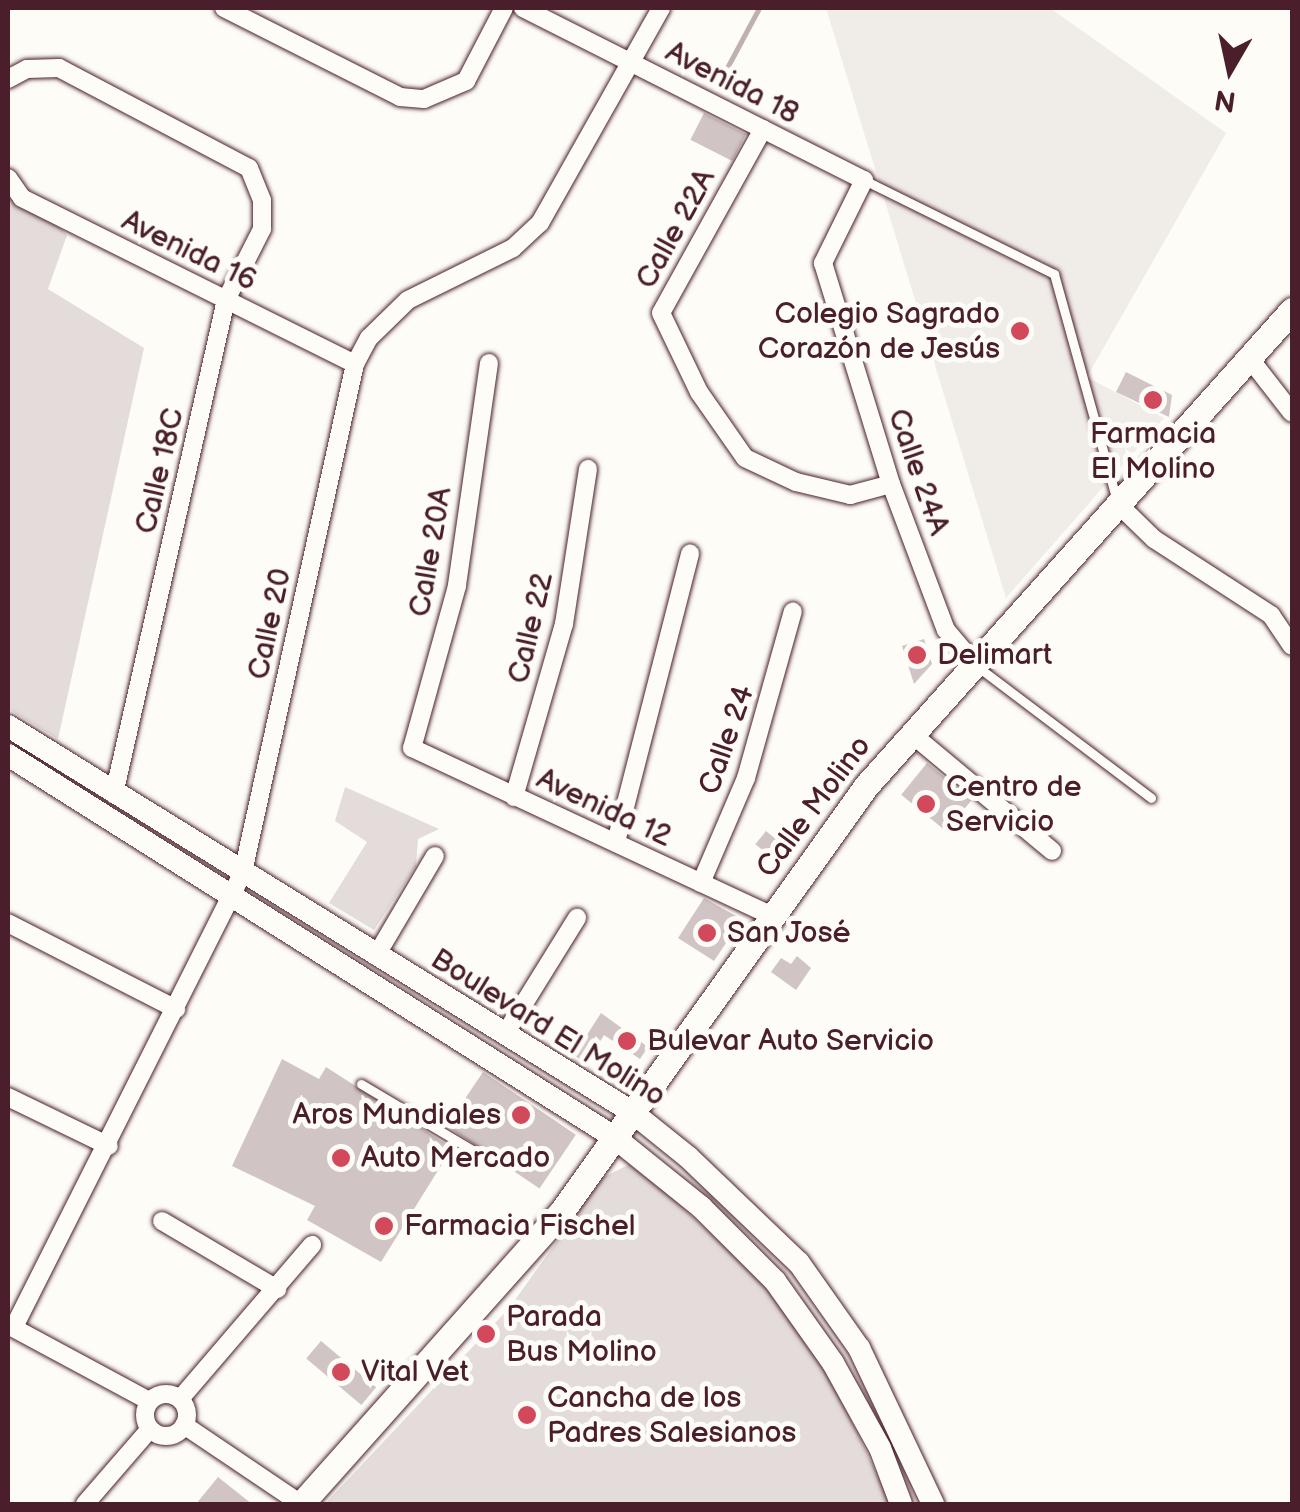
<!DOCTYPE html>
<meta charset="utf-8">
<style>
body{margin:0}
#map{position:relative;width:1300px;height:1512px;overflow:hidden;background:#fdfcf7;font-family:"Balsamiq Sans",sans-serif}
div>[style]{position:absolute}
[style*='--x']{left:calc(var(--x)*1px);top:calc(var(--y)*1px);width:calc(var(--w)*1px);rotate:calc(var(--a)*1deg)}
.built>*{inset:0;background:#f0ece8}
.green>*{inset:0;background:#e3dcda}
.stream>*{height:5px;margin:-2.5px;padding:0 2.5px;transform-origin:2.5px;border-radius:2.5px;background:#c0b1b1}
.building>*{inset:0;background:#d0c5c4;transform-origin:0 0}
.roads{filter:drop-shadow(0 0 2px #4a1f2b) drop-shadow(0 0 2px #4a1f2b)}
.service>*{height:9px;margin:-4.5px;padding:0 4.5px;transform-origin:4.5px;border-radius:4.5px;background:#fdfcf7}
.minor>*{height:18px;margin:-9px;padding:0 9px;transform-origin:9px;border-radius:9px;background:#fdfcf7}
.minor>.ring{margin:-9px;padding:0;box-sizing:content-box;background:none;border:18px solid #fdfcf7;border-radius:50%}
.tertiary>*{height:22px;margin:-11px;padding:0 11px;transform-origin:11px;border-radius:11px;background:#fdfcf7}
.secondary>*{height:25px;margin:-12.5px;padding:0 12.5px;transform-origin:12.5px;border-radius:12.5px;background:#fdfcf7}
.dots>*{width:28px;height:28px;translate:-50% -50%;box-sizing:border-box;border:5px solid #fdfcf7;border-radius:50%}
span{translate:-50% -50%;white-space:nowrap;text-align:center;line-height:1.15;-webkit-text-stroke:10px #fdfcf7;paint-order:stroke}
.street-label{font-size:30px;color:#4a1f2b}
.poi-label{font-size:30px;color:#4a1f2b}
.right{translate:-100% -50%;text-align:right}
.left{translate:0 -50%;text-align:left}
.frame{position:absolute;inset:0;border:10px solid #4a1f2b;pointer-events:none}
.north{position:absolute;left:1180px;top:20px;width:100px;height:100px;-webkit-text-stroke:8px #fdfcf7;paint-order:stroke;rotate:189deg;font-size:28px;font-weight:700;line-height:40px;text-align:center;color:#4a1f2b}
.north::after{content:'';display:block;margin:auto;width:35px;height:45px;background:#4a1f2b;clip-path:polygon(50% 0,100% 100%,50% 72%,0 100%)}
</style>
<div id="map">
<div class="built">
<i style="clip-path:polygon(826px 8px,1050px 8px,1226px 133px,1087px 377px,1164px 418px,1006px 598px)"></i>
</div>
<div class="green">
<i style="clip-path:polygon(8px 179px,67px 235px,48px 289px,144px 348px,58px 739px,8px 709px)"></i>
<i style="clip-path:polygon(345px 787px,439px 829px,418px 839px,416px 866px,374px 930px,329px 903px,367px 842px,335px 821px)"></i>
<i style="clip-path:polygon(634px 1162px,757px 1277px,828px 1371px,891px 1504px,325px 1504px,510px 1307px,602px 1178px)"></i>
</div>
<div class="stream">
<i style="--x:722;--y:77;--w:78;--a:-61.8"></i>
</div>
<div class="building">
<i style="left:704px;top:113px;width:47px;height:30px;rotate:27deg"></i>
<i style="clip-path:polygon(1126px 372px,1172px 395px,1169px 417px,1116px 392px)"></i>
<i style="clip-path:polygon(924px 639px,932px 664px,914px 684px,902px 646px)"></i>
<i style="left:927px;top:763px;width:58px;height:41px;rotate:39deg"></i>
<i style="left:766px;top:831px;width:32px;height:17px;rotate:39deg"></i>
<i style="clip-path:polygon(704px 898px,736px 916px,736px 928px,714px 961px,678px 938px)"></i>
<i style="clip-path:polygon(797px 956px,811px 968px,796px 990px,771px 972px,781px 958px,791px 964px)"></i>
<i style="clip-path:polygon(601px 1013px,648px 1047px,640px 1059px,604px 1035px,587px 1064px,574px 1055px)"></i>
<i style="clip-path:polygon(282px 1059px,319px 1079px,326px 1067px,452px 1148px,381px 1262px,307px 1220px,315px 1206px,232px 1166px)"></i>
<i style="left:483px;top:1072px;width:112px;height:65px;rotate:34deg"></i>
<i style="left:321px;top:1341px;width:72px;height:23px;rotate:40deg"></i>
<i style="clip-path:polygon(218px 1477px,252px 1504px,196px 1504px)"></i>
</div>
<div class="roads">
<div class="service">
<i style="--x:864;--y:180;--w:212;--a:26.3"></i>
<i style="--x:1054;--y:274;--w:236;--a:74.5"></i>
<i style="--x:978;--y:667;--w:217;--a:37.1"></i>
<i style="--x:361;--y:1084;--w:135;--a:30.7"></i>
</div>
<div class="minor">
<i style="--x:224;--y:8;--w:197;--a:26.8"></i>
<i style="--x:400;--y:97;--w:24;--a:5"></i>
<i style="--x:424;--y:99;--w:46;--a:-23.2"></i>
<i style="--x:466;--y:81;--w:82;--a:-62.5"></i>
<i style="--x:523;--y:8;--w:382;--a:26.8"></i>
<i style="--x:864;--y:180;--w:93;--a:116.3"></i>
<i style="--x:823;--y:263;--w:231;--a:72.9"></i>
<i style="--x:891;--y:484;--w:156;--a:69.4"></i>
<i style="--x:946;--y:630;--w:43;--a:49.7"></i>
<i style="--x:8;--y:79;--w:21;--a:-28"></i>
<i style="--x:27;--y:69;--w:32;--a:-2"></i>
<i style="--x:59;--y:68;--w:215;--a:27.8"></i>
<i style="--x:249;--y:168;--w:35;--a:68"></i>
<i style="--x:262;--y:201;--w:28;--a:90"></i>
<i style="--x:262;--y:229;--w:80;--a:116.9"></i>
<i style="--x:226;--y:300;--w:507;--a:102.77"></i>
<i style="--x:763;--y:129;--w:210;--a:119"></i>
<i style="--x:661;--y:313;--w:88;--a:64.3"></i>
<i style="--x:699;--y:392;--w:80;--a:55.1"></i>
<i style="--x:745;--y:458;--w:56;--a:25.2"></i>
<i style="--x:796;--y:482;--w:56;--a:13.5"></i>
<i style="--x:850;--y:495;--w:42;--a:-15"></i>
<i style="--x:8;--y:178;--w:24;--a:55"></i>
<i style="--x:22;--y:198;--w:372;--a:26.5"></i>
<i style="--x:1250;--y:359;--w:68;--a:52.1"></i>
<i style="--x:489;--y:363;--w:225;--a:98.2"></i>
<i style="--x:457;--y:586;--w:168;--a:105.5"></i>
<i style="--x:412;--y:748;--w:398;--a:25"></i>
<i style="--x:1118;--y:504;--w:50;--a:44.2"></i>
<i style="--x:1154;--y:539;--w:140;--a:33"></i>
<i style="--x:1271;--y:615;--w:37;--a:56"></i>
<i style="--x:913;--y:735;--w:181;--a:39.8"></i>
<i style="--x:514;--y:797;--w:180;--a:-73.9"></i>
<i style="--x:564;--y:624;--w:157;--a:-81.2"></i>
<i style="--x:616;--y:842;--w:298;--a:-75.6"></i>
<i style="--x:701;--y:883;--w:114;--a:-66.8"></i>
<i style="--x:746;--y:778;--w:173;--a:-74.3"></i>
<i style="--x:8;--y:923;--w:189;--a:27.1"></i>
<i style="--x:376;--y:956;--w:116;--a:-59.5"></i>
<i style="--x:505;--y:1034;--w:137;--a:-58.2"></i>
<i style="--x:8;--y:1097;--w:112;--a:25.9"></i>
<i style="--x:162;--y:1221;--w:134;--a:30.6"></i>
<i style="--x:8;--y:1325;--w:160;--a:28.3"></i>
<i style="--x:14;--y:1327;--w:509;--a:-63.28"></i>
<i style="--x:243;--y:872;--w:520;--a:-77.57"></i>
<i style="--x:355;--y:364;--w:30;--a:-62"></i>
<i style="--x:369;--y:338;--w:54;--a:-44.3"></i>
<i style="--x:408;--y:300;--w:117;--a:-26.3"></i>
<i style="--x:513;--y:248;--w:37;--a:-43"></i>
<i style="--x:540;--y:223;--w:247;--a:-60.6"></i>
<i class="ring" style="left:145px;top:1394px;width:24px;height:24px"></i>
<i style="--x:180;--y:1399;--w:203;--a:-49.4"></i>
<i style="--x:184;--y:1425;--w:141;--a:34"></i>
<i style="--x:85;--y:1504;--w:99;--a:-49.1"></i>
</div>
<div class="tertiary">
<i style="--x:8;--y:726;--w:734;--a:31.74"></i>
<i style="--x:632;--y:1112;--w:72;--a:38.8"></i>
<i style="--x:688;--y:1157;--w:153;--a:43.7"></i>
<i style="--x:799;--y:1263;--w:104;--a:54.8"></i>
<i style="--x:859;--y:1348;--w:173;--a:64.6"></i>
<i style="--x:8;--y:755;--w:716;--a:32.23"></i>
<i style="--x:614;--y:1137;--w:112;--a:38.8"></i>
<i style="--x:701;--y:1207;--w:105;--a:45"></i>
<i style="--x:775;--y:1281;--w:100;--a:54.7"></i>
<i style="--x:833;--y:1363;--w:97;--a:61.1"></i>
<i style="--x:880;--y:1448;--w:60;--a:69.4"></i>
</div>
<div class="secondary">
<i style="--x:301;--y:1504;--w:392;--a:-48.3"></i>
<i style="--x:562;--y:1211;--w:523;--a:-54.42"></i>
<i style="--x:866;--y:786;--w:639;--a:-48.17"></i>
</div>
</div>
<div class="dots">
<i style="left:1020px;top:331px;background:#d1495b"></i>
<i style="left:1153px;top:400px;background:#d1495b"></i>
<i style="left:917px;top:655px;background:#d1495b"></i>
<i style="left:926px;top:804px;background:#d1495b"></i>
<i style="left:707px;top:933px;background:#d1495b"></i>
<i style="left:627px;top:1041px;background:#d1495b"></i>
<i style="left:521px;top:1115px;background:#d1495b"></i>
<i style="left:341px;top:1158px;background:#d1495b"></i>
<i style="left:384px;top:1226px;background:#d1495b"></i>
<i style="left:486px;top:1334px;background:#d1495b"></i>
<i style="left:341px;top:1372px;background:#d1495b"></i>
<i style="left:527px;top:1415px;background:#d1495b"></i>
</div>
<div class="street-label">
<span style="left:732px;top:83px;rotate:27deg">Avenida 18</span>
<span style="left:676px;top:229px;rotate:-61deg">Calle 22A</span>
<span style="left:189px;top:251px;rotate:26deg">Avenida 16</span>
<span style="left:160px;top:471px;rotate:-77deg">Calle 18C</span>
<span style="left:918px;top:472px;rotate:71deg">Calle 24A</span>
<span style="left:431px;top:552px;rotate:-80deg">Calle 20A</span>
<span style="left:270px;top:624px;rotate:-78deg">Calle 20</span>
<span style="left:531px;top:628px;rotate:-77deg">Calle 22</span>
<span style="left:727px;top:740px;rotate:-71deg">Calle 24</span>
<span style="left:814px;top:807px;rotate:-53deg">Calle Molino</span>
<span style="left:604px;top:808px;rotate:25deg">Avenida 12</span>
<span style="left:548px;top:1028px;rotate:32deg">Boulevard El Molino</span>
</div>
<div class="poi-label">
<span class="right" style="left:1000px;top:331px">Colegio Sagrado<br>Corazón de Jesús</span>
<span style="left:1153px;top:451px">Farmacia<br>El Molino</span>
<span class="left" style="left:937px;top:655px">Delimart</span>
<span class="left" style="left:946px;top:804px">Centro de<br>Servicio</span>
<span class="left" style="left:727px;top:933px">San José</span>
<span class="left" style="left:647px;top:1041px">Bulevar Auto Servicio</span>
<span class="right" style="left:501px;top:1115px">Aros Mundiales</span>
<span class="left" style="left:361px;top:1158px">Auto Mercado</span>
<span class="left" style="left:404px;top:1226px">Farmacia Fischel</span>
<span class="left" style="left:506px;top:1334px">Parada<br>Bus Molino</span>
<span class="left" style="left:361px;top:1372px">Vital Vet</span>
<span class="left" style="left:547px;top:1415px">Cancha de los<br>Padres Salesianos</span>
</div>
<div class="frame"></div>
<div class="north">N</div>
</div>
